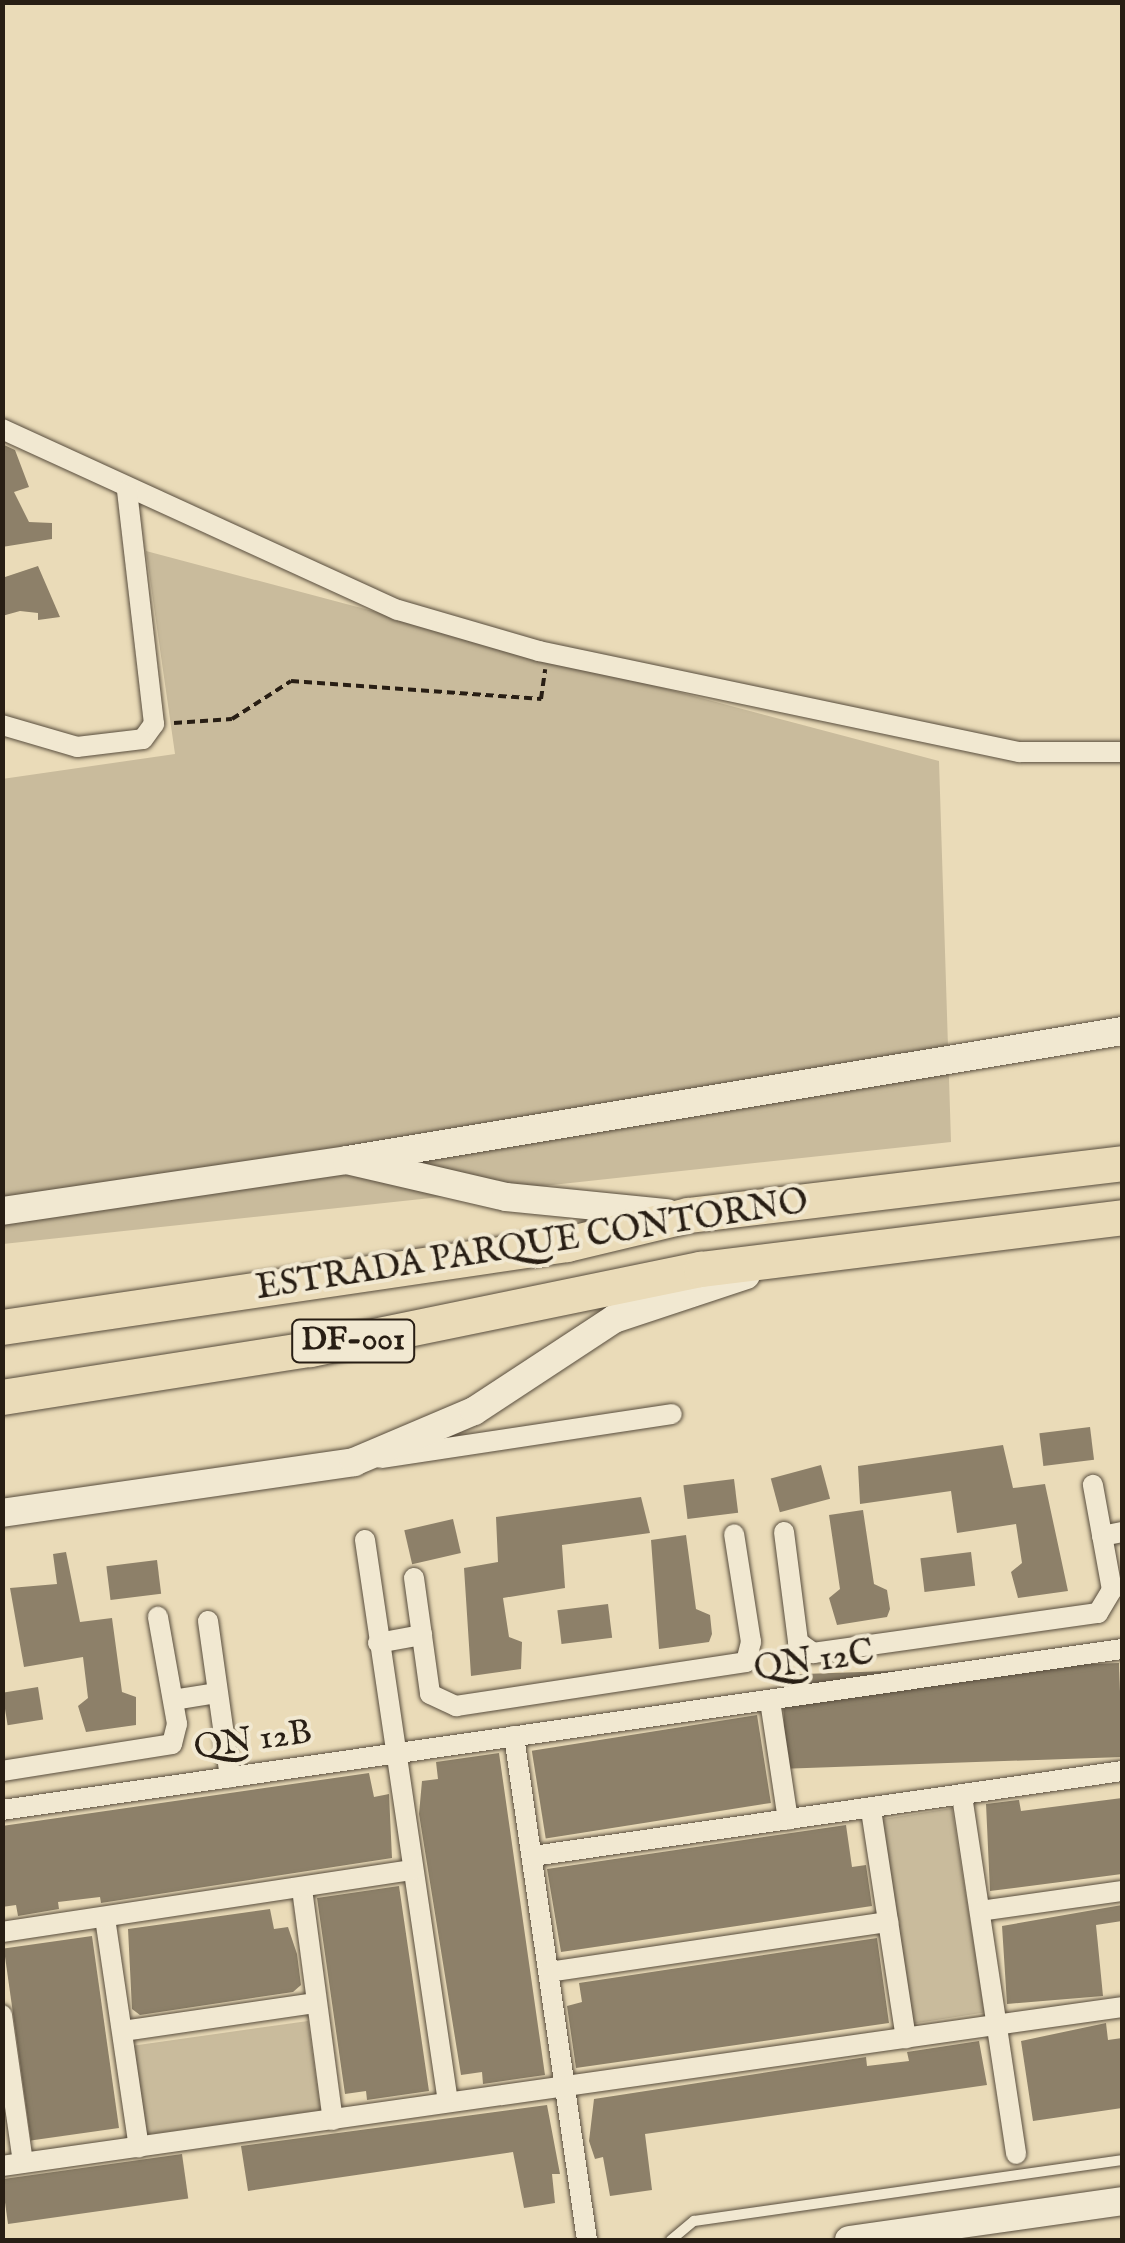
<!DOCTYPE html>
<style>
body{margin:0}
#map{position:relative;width:1125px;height:2243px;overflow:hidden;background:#eadbb8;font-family:"IM FELL English",serif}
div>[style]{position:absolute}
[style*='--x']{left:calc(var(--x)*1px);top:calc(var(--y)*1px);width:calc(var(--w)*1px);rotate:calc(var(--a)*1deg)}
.green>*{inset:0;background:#c9bb9c;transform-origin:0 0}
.building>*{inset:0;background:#8d8069;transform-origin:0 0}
.path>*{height:4px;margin-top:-2px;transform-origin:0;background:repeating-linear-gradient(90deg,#281e14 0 8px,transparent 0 13px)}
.roads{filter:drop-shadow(0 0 2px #584d3d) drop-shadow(0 0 2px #584d3d)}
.lane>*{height:10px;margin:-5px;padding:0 5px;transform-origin:5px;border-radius:5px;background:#f1e8d1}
.street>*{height:20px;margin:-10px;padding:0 10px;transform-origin:10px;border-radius:10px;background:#f1e8d1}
.secondary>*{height:28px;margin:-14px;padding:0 14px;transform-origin:14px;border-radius:14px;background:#f1e8d1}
.highway>*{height:35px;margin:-17.5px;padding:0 17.5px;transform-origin:17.5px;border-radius:17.5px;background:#eadbb8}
span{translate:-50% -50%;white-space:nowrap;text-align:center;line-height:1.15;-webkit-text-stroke:8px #f1e8d1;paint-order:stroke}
.shield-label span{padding:2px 8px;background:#f1e8d1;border:2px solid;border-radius:8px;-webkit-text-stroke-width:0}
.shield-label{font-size:32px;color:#281e14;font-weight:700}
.street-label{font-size:35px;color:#281e14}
.frame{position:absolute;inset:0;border:5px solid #281e14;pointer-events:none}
</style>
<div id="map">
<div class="green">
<i style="clip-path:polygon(146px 551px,939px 761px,951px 1142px,3px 1244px,2px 779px,175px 754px)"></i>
<i style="left:952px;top:1808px;width:207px;height:76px;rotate:81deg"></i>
<i style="left:308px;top:2021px;width:90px;height:177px;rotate:82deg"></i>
</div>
<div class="building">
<i style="clip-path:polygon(2px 444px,15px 450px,29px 487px,14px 492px,29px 522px,52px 523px,52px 539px,2px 547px)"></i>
<i style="clip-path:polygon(38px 566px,60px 617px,38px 620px,38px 613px,20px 611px,2px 616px,2px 578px)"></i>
<i style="left:1090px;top:1427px;width:33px;height:51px;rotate:83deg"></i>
<i style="clip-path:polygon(1003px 1445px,1013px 1488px,1045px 1484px,1068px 1591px,1018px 1598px,1011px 1572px,1022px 1563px,1016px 1524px,957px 1533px,951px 1491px,860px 1504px,858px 1466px)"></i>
<i style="left:821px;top:1465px;width:35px;height:52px;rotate:75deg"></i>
<i style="left:734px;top:1479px;width:34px;height:51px;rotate:83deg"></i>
<i style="clip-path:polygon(641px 1497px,650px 1533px,562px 1545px,565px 1588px,503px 1598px,509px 1637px,522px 1642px,521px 1669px,471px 1676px,464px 1568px,498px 1562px,496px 1517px)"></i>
<i style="clip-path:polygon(863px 1510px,874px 1584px,887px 1590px,890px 1609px,887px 1617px,837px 1625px,829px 1598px,840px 1589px,829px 1515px)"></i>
<i style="left:453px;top:1519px;width:35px;height:50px;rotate:77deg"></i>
<i style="clip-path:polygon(686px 1535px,696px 1609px,710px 1615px,712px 1634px,709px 1642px,659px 1649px,651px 1540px)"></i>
<i style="clip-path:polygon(66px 1552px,80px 1622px,112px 1618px,122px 1692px,136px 1697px,136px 1725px,86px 1732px,78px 1706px,88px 1698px,83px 1657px,24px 1667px,10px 1588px,57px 1584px,53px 1554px)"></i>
<i style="left:971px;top:1552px;width:34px;height:51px;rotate:83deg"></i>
<i style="left:157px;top:1560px;width:34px;height:51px;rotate:83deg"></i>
<i style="left:608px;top:1604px;width:34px;height:51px;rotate:83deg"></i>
<i style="left:1119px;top:1663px;width:94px;height:337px;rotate:88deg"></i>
<i style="left:38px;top:1687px;width:33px;height:36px;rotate:81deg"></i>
<i style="left:757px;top:1715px;width:89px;height:228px;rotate:81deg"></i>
<i style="clip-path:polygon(499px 1753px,545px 2075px,483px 2084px,482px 2072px,461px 2075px,419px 1814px,422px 1781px,438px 1779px,436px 1762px)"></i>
<i style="clip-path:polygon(369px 1773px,374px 1797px,389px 1794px,392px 1858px,101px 1903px,100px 1897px,58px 1902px,59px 1909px,18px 1916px,16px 1905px,2px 1907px,2px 1826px)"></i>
<i style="clip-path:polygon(1122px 1798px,1122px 1874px,990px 1891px,986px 1804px,1019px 1800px,1021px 1811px)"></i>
<i style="clip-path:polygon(846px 1825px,852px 1867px,866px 1865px,872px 1906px,561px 1952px,547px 1869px)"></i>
<i style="clip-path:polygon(399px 1886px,429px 2091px,367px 2100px,366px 2091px,345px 2094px,317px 1898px)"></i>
<i style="clip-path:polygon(1122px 1905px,1122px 1921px,1096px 1925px,1103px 1996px,1007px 2004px,1002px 1926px)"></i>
<i style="clip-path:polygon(270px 1909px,274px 1929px,288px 1927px,297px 1954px,301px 1985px,293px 1992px,140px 2015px,132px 2009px,128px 1929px)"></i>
<i style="left:92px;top:1936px;width:194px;height:89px;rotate:82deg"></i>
<i style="clip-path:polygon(877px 1938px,889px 2023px,576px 2068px,567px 2006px,582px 2002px,579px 1983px)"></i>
<i style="clip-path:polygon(1106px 2023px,1108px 2040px,1122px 2038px,1122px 2108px,1033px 2121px,1021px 2041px)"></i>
<i style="clip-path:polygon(979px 2041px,987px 2085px,645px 2134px,652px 2190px,610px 2196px,603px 2157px,595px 2159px,589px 2141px,594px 2099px,866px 2057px,867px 2066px,909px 2061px,907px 2052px)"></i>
<i style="clip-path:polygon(547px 2105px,560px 2174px,552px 2174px,555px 2203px,524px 2208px,513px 2152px,248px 2191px,241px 2146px)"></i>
<i style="left:182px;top:2154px;width:45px;height:182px;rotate:82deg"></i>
</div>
<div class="path">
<i style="--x:174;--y:723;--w:58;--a:-3.9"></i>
<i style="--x:232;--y:719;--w:70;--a:-32.8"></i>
<i style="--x:291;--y:681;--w:251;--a:4.1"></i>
<i style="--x:541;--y:699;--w:30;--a:-82"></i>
</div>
<div class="roads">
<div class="lane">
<i style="--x:671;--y:2240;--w:30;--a:-40"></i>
<i style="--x:694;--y:2221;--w:432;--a:-8.1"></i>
</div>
<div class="street">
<i style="--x:2;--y:429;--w:435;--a:24.6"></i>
<i style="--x:398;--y:610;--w:147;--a:16.2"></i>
<i style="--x:539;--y:651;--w:491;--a:11.9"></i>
<i style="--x:1019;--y:752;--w:103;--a:0"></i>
<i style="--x:2;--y:725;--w:78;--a:16.3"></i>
<i style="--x:77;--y:747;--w:66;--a:-6.9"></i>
<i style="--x:143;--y:739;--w:19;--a:-54"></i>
<i style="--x:154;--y:724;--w:235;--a:-96.6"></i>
<i style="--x:381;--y:1458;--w:294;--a:-8.6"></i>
<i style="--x:784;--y:1532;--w:111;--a:82.7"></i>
<i style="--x:798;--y:1642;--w:19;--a:36"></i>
<i style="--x:813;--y:1653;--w:288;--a:-8"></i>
<i style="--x:1098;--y:1613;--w:27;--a:-59"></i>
<i style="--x:1112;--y:1590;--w:107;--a:-100.3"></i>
<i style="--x:1102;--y:1536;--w:20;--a:-11"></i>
<i style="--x:365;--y:1540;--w:568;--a:81.6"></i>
<i style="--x:414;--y:1578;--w:117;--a:82.1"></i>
<i style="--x:430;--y:1694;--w:29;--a:25"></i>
<i style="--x:456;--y:1706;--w:293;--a:-8.6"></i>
<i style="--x:746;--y:1662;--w:21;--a:-76"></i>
<i style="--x:751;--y:1642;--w:109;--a:-98.9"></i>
<i style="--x:208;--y:1621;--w:158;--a:82"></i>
<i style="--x:378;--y:1643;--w:45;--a:-10.3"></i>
<i style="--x:173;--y:1700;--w:45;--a:-9"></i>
<i style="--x:770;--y:1701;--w:120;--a:81.4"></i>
<i style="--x:514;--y:1736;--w:509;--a:81.76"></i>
<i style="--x:2;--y:1771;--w:172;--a:-9"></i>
<i style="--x:172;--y:1744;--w:21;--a:-76"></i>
<i style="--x:177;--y:1724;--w:109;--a:-100.1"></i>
<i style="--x:962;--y:1796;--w:362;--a:81.4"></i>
<i style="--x:2;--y:1810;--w:1132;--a:-8.18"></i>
<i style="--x:871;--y:1810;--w:231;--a:81.3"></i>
<i style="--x:533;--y:1856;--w:595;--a:-8.21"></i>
<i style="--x:302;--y:1889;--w:233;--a:82.4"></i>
<i style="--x:980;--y:1911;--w:143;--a:-8"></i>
<i style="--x:105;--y:1918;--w:232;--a:81.6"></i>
<i style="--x:2;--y:1932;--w:415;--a:-8.6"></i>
<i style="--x:549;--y:1972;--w:343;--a:-8.4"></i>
<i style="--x:2;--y:2015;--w:149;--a:81.9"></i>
<i style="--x:123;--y:2031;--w:195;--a:-8.3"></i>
<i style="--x:2;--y:2166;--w:1131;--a:-8.08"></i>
</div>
<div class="secondary">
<i style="--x:347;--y:1160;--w:786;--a:-9.45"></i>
<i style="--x:2;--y:1211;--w:349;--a:-8.4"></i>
<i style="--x:347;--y:1160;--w:163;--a:13.1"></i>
<i style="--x:506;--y:1197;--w:162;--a:5.7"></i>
<i style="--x:2;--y:1513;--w:356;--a:-8.2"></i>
<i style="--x:354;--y:1462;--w:130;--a:-23"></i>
<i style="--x:474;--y:1411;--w:168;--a:-33.3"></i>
<i style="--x:614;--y:1319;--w:139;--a:-18.4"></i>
<i style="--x:849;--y:2240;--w:276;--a:-8.1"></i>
</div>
<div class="highway">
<i style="--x:2;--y:1327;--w:571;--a:-8.36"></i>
<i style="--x:567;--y:1244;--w:124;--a:-13.5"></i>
<i style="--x:688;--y:1215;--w:437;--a:-6.8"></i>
<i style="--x:2;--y:1397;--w:312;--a:-8.9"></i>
<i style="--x:310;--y:1349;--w:399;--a:-11.6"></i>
<i style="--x:701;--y:1269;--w:424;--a:-7"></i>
</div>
</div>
<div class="shield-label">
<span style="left:353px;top:1341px">DF-001</span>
</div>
<div class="street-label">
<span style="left:532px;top:1246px;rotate:-9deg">ESTRADA PARQUE CONTORNO</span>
<span style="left:814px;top:1662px;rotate:-8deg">QN 12C</span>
<span style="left:253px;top:1741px;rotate:-8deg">QN 12B</span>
</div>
<div class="frame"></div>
</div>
